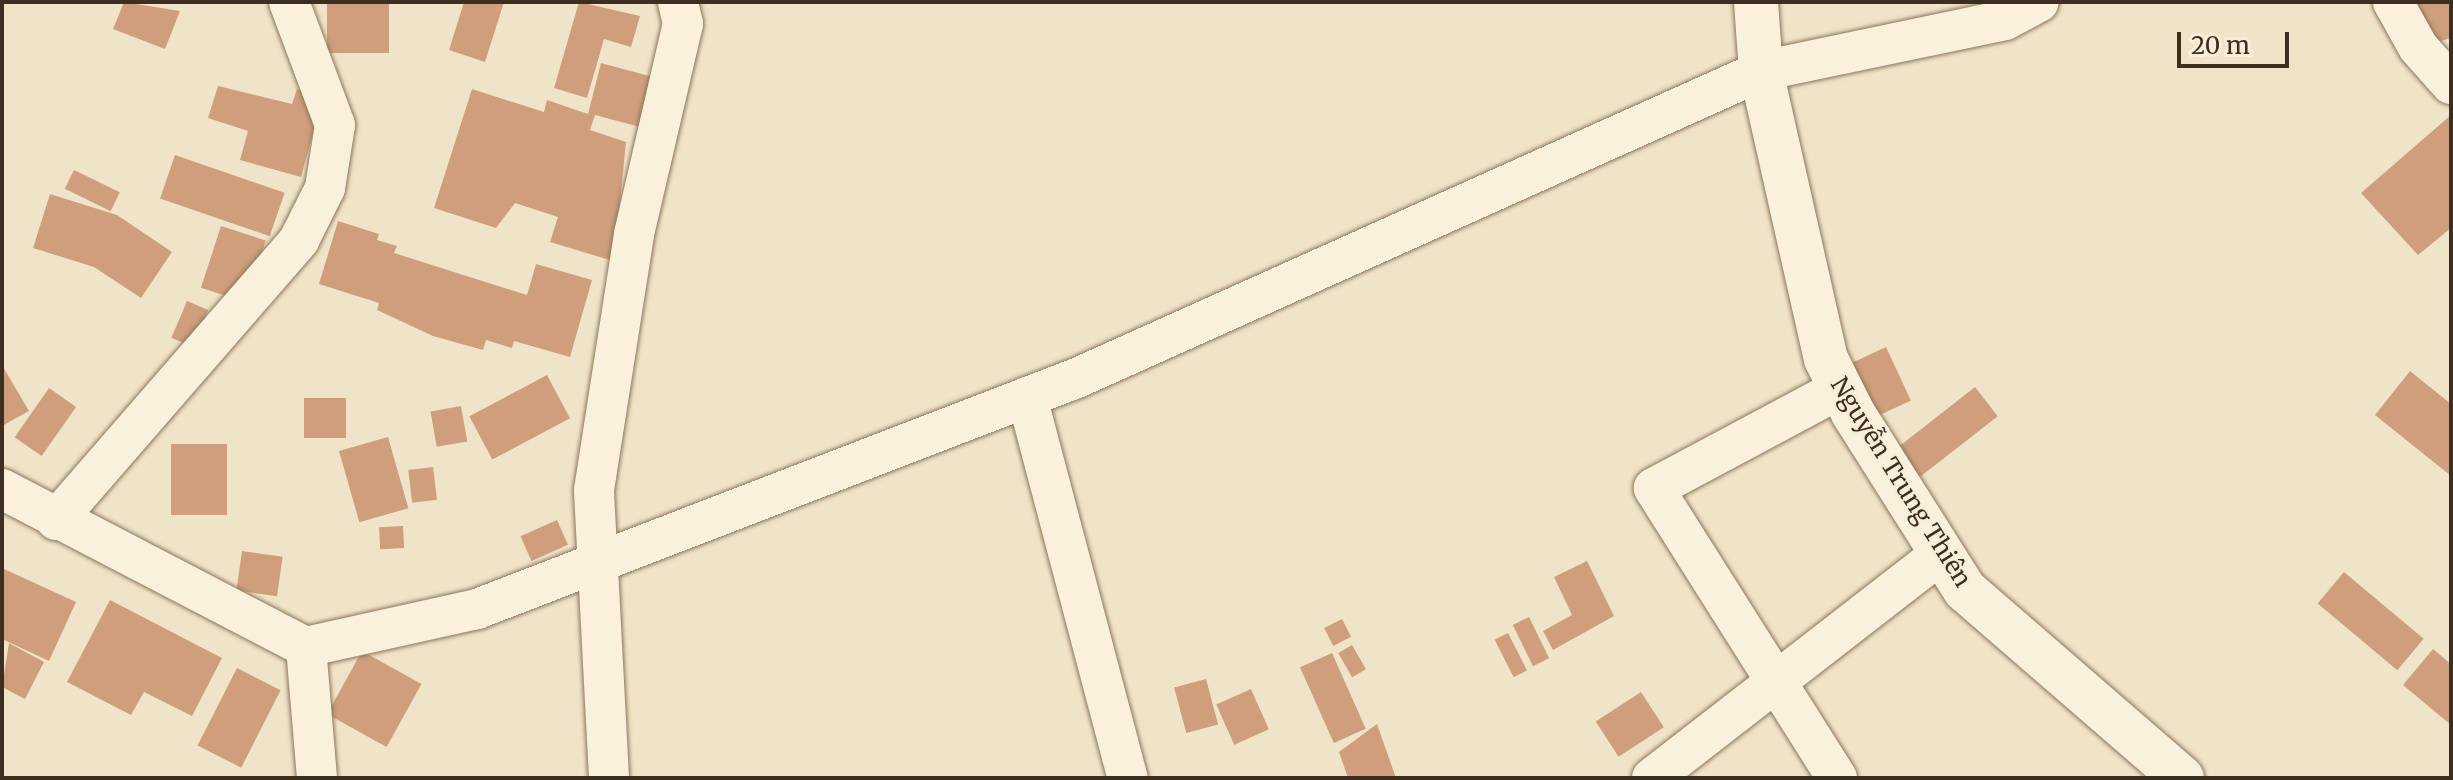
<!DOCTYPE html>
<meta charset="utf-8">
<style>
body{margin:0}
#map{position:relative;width:2453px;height:780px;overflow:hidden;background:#f0e4c8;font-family:Merriweather,serif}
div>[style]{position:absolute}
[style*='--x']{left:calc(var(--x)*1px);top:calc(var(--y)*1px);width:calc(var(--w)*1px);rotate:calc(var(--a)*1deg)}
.building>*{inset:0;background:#cf9f7d;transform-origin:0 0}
.roads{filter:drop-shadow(0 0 2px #8d765c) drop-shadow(0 0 2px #8d765c)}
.street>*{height:40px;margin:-20px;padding:0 20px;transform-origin:20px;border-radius:20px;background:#faf1dc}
.secondary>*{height:44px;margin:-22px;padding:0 22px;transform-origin:22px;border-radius:22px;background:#faf1dc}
span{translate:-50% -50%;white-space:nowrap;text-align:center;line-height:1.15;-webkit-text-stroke:6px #f7eed8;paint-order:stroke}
.street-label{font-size:24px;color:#3d2e20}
.frame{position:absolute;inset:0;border:4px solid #3d2e20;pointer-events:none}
.scale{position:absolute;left:2177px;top:32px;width:112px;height:36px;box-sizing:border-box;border:4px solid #3d2e20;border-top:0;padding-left:10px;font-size:24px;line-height:28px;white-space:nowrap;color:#3d2e20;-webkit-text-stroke:6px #f7eed8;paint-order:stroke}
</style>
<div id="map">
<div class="building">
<i style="clip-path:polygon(124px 2px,180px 11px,165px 49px,113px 29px)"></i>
<i style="left:327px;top:2px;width:62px;height:51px"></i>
<i style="clip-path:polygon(464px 2px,504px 2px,485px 62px,449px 50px)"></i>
<i style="clip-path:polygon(579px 2px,640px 16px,631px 47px,604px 39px,587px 98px,554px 88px)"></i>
<i style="clip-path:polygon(2410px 2px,2451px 2px,2451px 38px,2423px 46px)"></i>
<i style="clip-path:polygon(601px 63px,653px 77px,640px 127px,595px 115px,590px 130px,626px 142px,619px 212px,631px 216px,613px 261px,550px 242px,558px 217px,515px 203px,496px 228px,434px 208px,472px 89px,544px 112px,547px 100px,588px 114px)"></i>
<i style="clip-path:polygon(218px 86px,292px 104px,297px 89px,323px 96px,301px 177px,240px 160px,248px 131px,208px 118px)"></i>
<i style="clip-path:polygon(2451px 115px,2451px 228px,2418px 255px,2361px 193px)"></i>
<i style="left:175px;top:155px;width:116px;height:46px;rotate:19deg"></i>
<i style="left:74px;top:170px;width:51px;height:21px;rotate:26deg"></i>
<i style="clip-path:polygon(50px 194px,117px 215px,172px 252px,141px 298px,94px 267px,33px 248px)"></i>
<i style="clip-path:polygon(338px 221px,379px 234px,377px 240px,397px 246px,394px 253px,527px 295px,536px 264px,592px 280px,570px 357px,514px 341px,512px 348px,486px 340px,483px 350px,433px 336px,377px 310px,379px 303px,319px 284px)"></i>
<i style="left:221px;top:226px;width:47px;height:65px;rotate:18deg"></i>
<i style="left:187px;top:301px;width:23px;height:40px;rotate:23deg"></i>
<i style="left:1886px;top:347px;width:59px;height:39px;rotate:65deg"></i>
<i style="clip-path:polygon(2px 365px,29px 411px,2px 426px)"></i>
<i style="clip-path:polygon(2410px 371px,2451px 404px,2451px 476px,2375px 415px)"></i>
<i style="left:547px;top:375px;width:49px;height:88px;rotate:62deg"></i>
<i style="left:1975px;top:387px;width:37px;height:107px;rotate:52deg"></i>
<i style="left:49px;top:388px;width:33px;height:60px;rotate:35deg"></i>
<i style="left:304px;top:398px;width:42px;height:40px"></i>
<i style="left:461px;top:406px;width:36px;height:31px;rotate:80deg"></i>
<i style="left:388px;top:437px;width:74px;height:51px;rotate:74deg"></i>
<i style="left:171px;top:444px;width:56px;height:71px"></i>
<i style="left:433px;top:467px;width:33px;height:25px;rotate:83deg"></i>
<i style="left:557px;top:520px;width:27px;height:40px;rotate:66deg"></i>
<i style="left:403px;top:526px;width:22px;height:24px;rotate:87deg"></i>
<i style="left:242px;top:551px;width:41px;height:40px;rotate:8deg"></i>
<i style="clip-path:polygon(1587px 561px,1614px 616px,1553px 650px,1543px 631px,1572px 615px,1554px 577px)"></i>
<i style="clip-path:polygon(2px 568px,76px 602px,49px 661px,2px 639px)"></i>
<i style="left:2344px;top:572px;width:104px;height:41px;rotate:40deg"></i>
<i style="clip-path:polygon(110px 600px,222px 658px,192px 716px,144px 692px,131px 715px,67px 682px)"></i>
<i style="left:1529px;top:617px;width:46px;height:18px;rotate:64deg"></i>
<i style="left:1342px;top:619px;width:20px;height:20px;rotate:63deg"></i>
<i style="left:1508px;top:633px;width:42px;height:15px;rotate:63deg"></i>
<i style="clip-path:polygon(9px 643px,44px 662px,25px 699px,2px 687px)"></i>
<i style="left:1352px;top:645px;width:28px;height:16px;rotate:60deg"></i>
<i style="clip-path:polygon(2433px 649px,2451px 664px,2451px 725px,2403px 685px)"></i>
<i style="left:362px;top:651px;width:68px;height:72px;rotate:29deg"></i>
<i style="left:1332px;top:653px;width:83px;height:35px;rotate:66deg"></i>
<i style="left:237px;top:668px;width:49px;height:87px;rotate:27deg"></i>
<i style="left:1206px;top:679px;width:47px;height:33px;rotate:75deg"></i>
<i style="left:1251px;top:689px;width:44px;height:38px;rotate:66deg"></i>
<i style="left:1641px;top:692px;width:42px;height:54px;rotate:57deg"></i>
<i style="clip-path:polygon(1377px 724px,1396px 778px,1348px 778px,1339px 752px)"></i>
</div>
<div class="roads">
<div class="street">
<i style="--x:2393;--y:2;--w:51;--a:60.9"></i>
<i style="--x:2418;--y:47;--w:50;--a:48.3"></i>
<i style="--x:1027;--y:397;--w:394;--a:75.2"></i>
<i style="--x:2;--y:489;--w:343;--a:27.5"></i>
<i style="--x:306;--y:647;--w:175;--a:-12.5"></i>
<i style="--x:477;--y:609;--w:643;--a:-21.06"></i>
<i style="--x:1077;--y:378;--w:750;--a:-24.17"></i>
<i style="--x:1761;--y:71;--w:249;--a:-11.8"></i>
<i style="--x:2005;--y:20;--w:38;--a:-28"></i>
<i style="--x:56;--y:520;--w:371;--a:-49"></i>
<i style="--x:299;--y:240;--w:58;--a:-63.4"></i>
<i style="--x:325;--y:188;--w:64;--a:-81"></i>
<i style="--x:335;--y:125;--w:131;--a:-110.5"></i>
<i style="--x:306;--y:647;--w:131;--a:85.2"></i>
<i style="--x:609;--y:778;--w:288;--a:-93"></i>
<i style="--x:594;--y:490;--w:259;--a:-81.1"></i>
<i style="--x:634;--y:234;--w:216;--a:-76.9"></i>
<i style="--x:683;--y:24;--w:23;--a:-103"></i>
<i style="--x:1652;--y:778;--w:367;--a:-37.8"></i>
<i style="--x:1837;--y:778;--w:343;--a:-122.3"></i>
<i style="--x:1654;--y:488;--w:212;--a:-28.1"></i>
</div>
<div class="secondary">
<i style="--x:1756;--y:2;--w:69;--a:85.9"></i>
<i style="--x:1761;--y:71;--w:295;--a:77.3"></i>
<i style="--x:1826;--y:359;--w:60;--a:63.4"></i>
<i style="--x:1853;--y:413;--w:209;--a:57.7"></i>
<i style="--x:1965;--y:590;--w:287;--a:40.9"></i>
</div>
</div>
<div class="street-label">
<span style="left:1901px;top:482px;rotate:58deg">Nguyễn Trung Thiên</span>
</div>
<div class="frame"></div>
<div class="scale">20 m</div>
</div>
